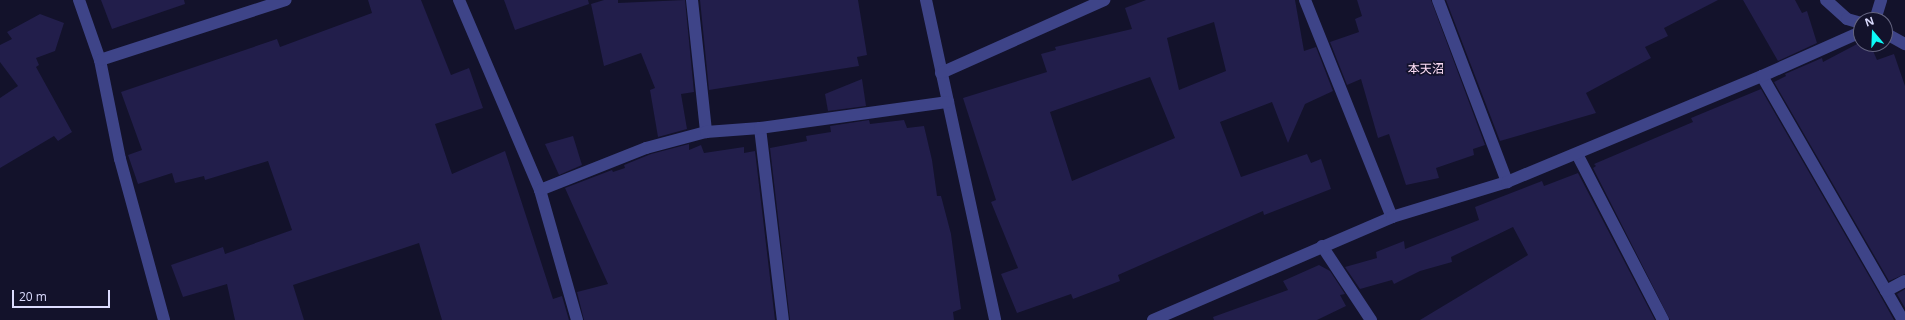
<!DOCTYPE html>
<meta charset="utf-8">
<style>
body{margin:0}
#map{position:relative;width:1905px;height:320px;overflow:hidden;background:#13122b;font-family:"Open Sans","Noto Sans JP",sans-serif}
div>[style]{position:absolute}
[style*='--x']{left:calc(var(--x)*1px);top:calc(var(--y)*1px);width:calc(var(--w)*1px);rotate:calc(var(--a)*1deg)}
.building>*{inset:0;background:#221e4b}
.minor>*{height:12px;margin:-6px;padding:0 6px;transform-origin:6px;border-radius:6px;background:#3e4488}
span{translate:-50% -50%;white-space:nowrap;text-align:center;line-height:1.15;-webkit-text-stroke:3.5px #13122b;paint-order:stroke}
.quarter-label{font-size:12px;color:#fedef6}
.north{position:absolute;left:1853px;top:12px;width:40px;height:40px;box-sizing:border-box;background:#13122b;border:1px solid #63637f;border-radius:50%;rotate:341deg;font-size:11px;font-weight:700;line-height:16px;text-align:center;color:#dcdcfe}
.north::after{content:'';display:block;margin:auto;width:14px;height:18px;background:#0df9f7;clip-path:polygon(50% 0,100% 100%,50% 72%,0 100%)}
.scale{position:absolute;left:12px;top:290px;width:98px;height:18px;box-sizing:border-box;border:2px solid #dcdcfe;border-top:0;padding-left:5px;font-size:12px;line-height:14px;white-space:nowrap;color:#dcdcfe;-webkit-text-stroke:3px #13122b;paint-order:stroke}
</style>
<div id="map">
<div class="building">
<i style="clip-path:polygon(101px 0,184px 0,185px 4px,112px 29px)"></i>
<i style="clip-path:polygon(368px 0,421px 0,451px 75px,469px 68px,483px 108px,435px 124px,452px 174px,505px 151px,553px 299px,562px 296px,569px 320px,442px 320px,419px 243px,293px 285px,304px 320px,235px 320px,227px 284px,183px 297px,171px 265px,223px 247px,225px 254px,292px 230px,268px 161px,205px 180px,204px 176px,175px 183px,172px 173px,138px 184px,128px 155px,142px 150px,121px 92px,277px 39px,280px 47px,372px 13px)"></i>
<i style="clip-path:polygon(504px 0,588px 0,589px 4px,515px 30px)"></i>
<i style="clip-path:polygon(604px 0,618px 0,618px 3px,685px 0,694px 92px,681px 94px,687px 129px,658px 137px,650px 90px,655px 88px,641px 53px,604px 66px,591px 4px)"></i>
<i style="clip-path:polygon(700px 0,858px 0,867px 55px,857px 57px,859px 66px,709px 90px)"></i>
<i style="clip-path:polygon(evenodd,1146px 0,1295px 0,1304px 51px,1316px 47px,1333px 91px,1305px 104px,1288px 143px,1272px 102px,1220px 122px,1241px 177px,1307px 154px,1311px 163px,1321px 159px,1331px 189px,1264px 215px,1263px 211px,1118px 275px,1120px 281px,1073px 299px,1071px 294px,1017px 313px,1001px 274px,1018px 268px,991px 202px,996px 200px,963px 98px,1047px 72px,1041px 54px,1056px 50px,1055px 47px,1132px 29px,1125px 8px,1146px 0,1214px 22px,1226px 71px,1179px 90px,1167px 38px,1214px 22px,1146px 0,1150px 77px,1175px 138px,1072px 181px,1050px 112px,1150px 77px)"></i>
<i style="clip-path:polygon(1357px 0,1431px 0,1485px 145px,1473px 149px,1474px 155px,1436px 168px,1439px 178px,1406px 185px,1389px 134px,1378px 138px,1361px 79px,1347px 85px,1330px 42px,1359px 32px,1355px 19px,1362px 16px)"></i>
<i style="clip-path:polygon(1446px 0,1718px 0,1664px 28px,1668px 36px,1645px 47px,1651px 58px,1586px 93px,1596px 113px,1500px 141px)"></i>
<i style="clip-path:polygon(1743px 0,1795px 0,1802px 13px,1807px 11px,1817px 43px,1778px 61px)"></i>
<i style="clip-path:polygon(40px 14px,64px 23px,55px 51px,36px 58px,39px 65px,36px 67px,72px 132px,58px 141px,54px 136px,0 168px,0 98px,18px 86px,0 62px,0 45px,12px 39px,7px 32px)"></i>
<i style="clip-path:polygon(1861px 42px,1870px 44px,1877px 60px,1894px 54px,1905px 86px,1905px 274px,1889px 281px,1774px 82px,1786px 76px,1785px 74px,1822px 58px,1823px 62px)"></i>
<i style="clip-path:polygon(862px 79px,866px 106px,828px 111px,825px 94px)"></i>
<i style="clip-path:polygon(1761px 89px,1880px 295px,1894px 320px,1670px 320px,1593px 168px,1596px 166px,1594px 164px,1693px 122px,1691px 118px)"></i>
<i style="clip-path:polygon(869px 120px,870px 124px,904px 120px,907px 128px,924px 126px,932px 160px,937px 196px,941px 196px,951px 234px,961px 309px,953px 312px,954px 320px,790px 320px,770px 148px,807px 141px,806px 136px,831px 132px,830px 126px)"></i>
<i style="clip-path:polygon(573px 136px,582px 165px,559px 175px,545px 144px)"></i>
<i style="clip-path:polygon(689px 144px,689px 150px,701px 145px,704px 153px,744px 147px,744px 153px,755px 151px,775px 320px,584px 320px,577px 292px,608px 284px,565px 188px,612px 170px,613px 172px,625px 168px,624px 165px,651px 154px)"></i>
<i style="clip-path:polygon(1578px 173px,1655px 320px,1420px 320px,1528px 255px,1513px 227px,1451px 257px,1452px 262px,1420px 271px,1394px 284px,1392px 280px,1360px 289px,1345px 267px,1377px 258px,1376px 252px,1404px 241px,1405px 249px,1479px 220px,1475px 207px,1542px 181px,1544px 186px)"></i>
<i style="clip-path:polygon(1319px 265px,1330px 271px,1345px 294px,1340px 295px,1346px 306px,1317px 320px,1214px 320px,1213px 317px,1288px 290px,1283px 281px)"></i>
<i style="clip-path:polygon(1905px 289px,1905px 308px,1897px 294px)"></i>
</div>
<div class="minor">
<i style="--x:79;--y:0;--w:64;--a:70.7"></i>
<i style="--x:100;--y:60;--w:101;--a:78.6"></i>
<i style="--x:120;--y:159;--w:167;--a:74.7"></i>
<i style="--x:459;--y:0;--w:207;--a:66.9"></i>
<i style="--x:540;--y:190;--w:135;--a:74.1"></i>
<i style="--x:692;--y:0;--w:133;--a:83.9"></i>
<i style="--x:926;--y:0;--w:327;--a:77.8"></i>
<i style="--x:1305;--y:0;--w:234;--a:68.2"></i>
<i style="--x:1438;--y:0;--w:195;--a:69.2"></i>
<i style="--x:1826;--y:0;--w:28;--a:42"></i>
<i style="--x:1847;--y:19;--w:15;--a:16"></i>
<i style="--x:1875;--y:20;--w:21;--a:-73"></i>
<i style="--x:1885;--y:33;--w:23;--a:29"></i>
<i style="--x:100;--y:60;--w:195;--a:-17.9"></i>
<i style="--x:941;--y:73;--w:179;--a:-24.1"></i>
<i style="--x:1762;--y:76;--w:282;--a:60"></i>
<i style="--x:760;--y:128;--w:193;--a:83.2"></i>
<i style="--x:1577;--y:154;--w:187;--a:62.6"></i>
<i style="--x:540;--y:190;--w:114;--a:-21.6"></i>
<i style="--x:646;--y:148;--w:62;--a:-14.9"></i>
<i style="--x:706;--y:132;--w:54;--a:-4.2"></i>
<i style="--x:760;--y:128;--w:190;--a:-7.9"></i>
<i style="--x:1322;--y:246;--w:89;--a:56.5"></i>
<i style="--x:1886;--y:291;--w:21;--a:-28"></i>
<i style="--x:1153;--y:320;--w:260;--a:-23.3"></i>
<i style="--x:1392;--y:217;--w:120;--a:-16.9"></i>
<i style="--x:1507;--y:182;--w:276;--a:-22.6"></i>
<i style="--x:1762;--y:76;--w:108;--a:-24"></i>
</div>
<div class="quarter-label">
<span style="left:1426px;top:69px">本天沼</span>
</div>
<div class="north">N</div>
<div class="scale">20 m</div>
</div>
